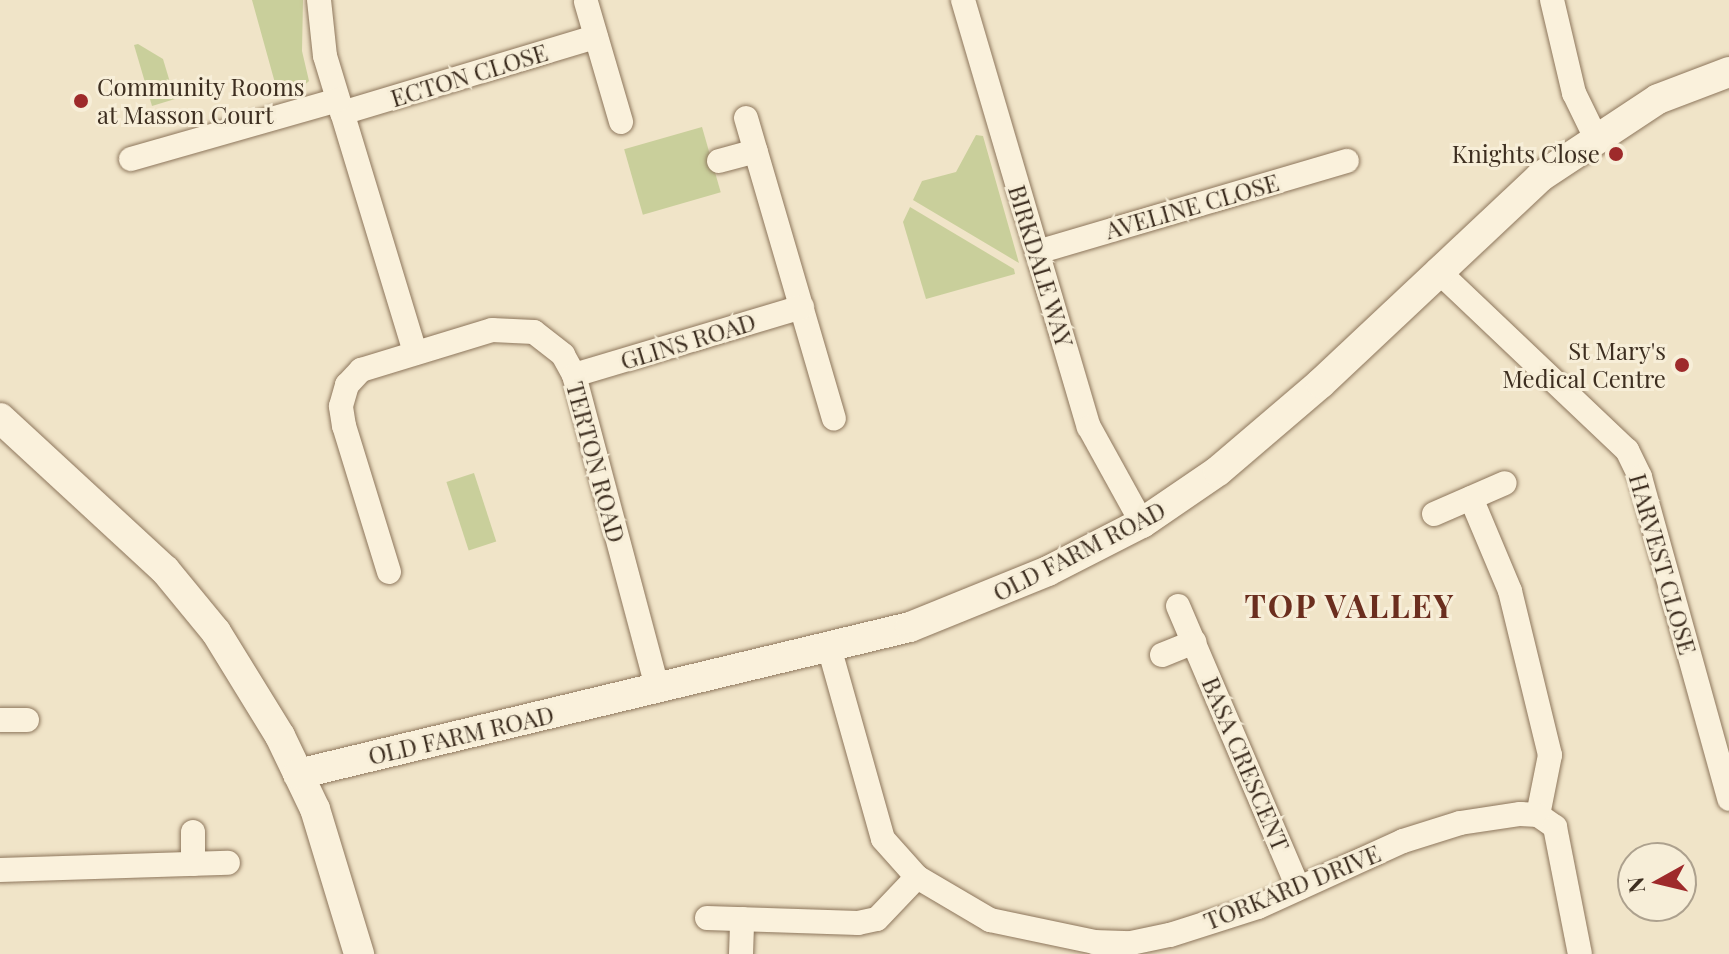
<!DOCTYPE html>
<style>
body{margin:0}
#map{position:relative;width:1729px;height:954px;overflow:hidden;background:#f0e4c8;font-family:"Playfair Display",serif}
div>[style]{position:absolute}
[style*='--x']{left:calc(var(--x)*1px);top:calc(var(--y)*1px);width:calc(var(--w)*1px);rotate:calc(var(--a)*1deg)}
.green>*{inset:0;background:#c9cf9b;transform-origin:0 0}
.roads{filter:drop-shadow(0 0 2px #8d765c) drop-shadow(0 0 2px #8d765c)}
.minor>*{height:24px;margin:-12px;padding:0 12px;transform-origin:12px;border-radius:12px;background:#faf1dc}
.tertiary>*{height:30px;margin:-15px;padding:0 15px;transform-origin:15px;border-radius:15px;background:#faf1dc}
.dots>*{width:22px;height:22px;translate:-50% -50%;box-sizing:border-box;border:4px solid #f7eed8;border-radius:50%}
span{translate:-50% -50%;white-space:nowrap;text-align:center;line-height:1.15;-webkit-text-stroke:6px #f7eed8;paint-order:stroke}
.street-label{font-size:24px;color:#3d2e20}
.poi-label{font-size:24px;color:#3d2e20}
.left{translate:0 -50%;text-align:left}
.right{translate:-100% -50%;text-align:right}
.district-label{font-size:32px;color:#6b2e1e;font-weight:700;letter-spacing:2px}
.north{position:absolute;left:1617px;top:842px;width:80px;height:80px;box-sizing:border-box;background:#f7eed8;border:2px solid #ada18e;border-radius:50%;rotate:262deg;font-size:22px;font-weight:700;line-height:32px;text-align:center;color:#3d2e20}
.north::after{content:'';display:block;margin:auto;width:28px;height:36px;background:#9e2a2b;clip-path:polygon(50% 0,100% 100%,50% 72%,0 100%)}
</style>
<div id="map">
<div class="green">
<i style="clip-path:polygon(252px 0,303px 0,302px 51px,309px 81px,298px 91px,280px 90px,275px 83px)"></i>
<i style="clip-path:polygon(138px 44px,163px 59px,175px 99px,152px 106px,134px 45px)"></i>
<i style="left:702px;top:127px;width:68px;height:81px;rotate:74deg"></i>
<i style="clip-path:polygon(976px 135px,983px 136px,1019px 263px,913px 200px,922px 181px,956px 172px)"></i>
<i style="clip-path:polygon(910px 207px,1014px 269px,1015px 274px,926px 299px,903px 222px)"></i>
<i style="left:474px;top:473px;width:72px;height:29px;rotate:72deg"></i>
</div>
<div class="roads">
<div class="minor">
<i style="--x:319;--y:0;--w:56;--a:83.9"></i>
<i style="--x:325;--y:56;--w:310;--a:73.1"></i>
<i style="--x:963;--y:0;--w:445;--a:73.6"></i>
<i style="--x:1089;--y:427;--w:110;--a:61.1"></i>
<i style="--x:1552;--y:0;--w:96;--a:76.7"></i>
<i style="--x:1574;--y:93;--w:48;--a:64"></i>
<i style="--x:586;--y:2;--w:125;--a:73.7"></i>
<i style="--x:342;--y:113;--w:265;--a:-16.7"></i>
<i style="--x:746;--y:118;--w:313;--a:73.7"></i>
<i style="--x:131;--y:159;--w:215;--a:-15.9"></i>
<i style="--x:719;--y:161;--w:38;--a:-15"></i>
<i style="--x:1037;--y:252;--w:323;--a:-16.4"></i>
<i style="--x:1437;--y:270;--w:262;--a:43.5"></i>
<i style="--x:1627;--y:450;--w:30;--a:64"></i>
<i style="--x:1640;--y:477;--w:334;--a:74.5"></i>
<i style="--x:574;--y:375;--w:238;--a:-16.6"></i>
<i style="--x:1471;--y:498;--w:101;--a:67.2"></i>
<i style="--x:1510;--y:591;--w:169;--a:76.3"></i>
<i style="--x:1550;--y:755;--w:61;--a:101.3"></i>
<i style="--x:1434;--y:514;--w:77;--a:-23.6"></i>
<i style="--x:389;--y:572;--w:153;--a:-107.1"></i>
<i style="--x:344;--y:426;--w:20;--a:-99"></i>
<i style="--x:341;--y:406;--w:22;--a:-74"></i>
<i style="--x:347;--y:385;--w:21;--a:-47"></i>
<i style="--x:361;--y:370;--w:137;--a:-17"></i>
<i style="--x:492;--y:330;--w:42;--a:2.7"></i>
<i style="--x:534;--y:332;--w:37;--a:38"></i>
<i style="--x:563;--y:355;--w:23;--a:61"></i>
<i style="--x:574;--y:375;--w:324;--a:75.1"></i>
<i style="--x:1178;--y:606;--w:306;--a:66.9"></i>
<i style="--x:829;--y:647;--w:199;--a:74.3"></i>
<i style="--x:883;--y:839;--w:51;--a:48.2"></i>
<i style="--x:917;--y:877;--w:85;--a:30.5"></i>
<i style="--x:990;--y:920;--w:106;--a:11.9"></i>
<i style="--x:1094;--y:942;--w:37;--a:2"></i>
<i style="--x:1131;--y:943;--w:40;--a:-12"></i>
<i style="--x:1170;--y:935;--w:92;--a:-17.7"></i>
<i style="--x:1258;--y:907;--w:159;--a:-24.5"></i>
<i style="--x:1403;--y:841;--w:60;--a:-17.5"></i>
<i style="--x:1460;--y:823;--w:61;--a:-8.5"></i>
<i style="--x:1520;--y:814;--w:18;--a:3"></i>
<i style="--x:1538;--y:815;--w:21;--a:35"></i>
<i style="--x:1555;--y:827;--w:129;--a:78.9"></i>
<i style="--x:1162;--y:655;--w:35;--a:-22"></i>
<i style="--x:0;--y:720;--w:27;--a:0"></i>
<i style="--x:193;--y:832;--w:32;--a:90"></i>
<i style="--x:0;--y:870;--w:228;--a:-1.8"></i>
<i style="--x:707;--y:918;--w:151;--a:1.9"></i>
<i style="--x:858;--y:923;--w:19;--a:-12"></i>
<i style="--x:877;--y:919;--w:58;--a:-46.4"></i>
<i style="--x:741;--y:954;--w:35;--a:-88"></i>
</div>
<div class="tertiary">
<i style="--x:0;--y:418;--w:224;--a:42.7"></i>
<i style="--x:165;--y:570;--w:80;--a:50.6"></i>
<i style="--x:216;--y:632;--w:122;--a:58.4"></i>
<i style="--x:280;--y:736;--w:81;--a:64.4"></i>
<i style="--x:315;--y:809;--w:152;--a:73.1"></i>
<i style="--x:298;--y:774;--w:629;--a:-13.51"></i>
<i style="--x:910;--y:627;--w:149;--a:-22.1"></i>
<i style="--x:1048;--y:571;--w:106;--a:-27.1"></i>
<i style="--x:1142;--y:523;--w:92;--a:-34.4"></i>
<i style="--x:1218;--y:471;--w:135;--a:-40.5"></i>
<i style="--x:1321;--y:383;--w:301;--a:-43.2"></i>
<i style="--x:1540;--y:177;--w:141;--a:-33.5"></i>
<i style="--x:1658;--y:99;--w:76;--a:-20.8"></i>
</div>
</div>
<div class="dots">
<i style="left:81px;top:101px;background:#9e2a2b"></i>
<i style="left:1616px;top:154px;background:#9e2a2b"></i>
<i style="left:1682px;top:365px;background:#9e2a2b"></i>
</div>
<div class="street-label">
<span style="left:469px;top:75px;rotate:-17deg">ECTON CLOSE</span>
<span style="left:1192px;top:206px;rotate:-16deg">AVELINE CLOSE</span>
<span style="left:1041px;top:266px;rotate:73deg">BIRKDALE WAY</span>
<span style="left:688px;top:341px;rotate:-17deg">GLINS ROAD</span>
<span style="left:596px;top:462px;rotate:75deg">TERTON ROAD</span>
<span style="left:1079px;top:551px;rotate:-27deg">OLD FARM ROAD</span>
<span style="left:1663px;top:564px;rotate:74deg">HARVEST CLOSE</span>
<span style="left:461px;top:735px;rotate:-13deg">OLD FARM ROAD</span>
<span style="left:1246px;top:764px;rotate:67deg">BASA CRESCENT</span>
<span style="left:1292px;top:887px;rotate:-22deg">TORKARD DRIVE</span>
</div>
<div class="poi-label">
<span class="left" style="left:97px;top:101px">Community Rooms<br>at Masson Court</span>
<span class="right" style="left:1600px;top:154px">Knights Close</span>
<span class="right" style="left:1666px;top:365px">St Mary's<br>Medical Centre</span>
</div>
<div class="district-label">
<span style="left:1350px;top:605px">TOP VALLEY</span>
</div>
<div class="north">N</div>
</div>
